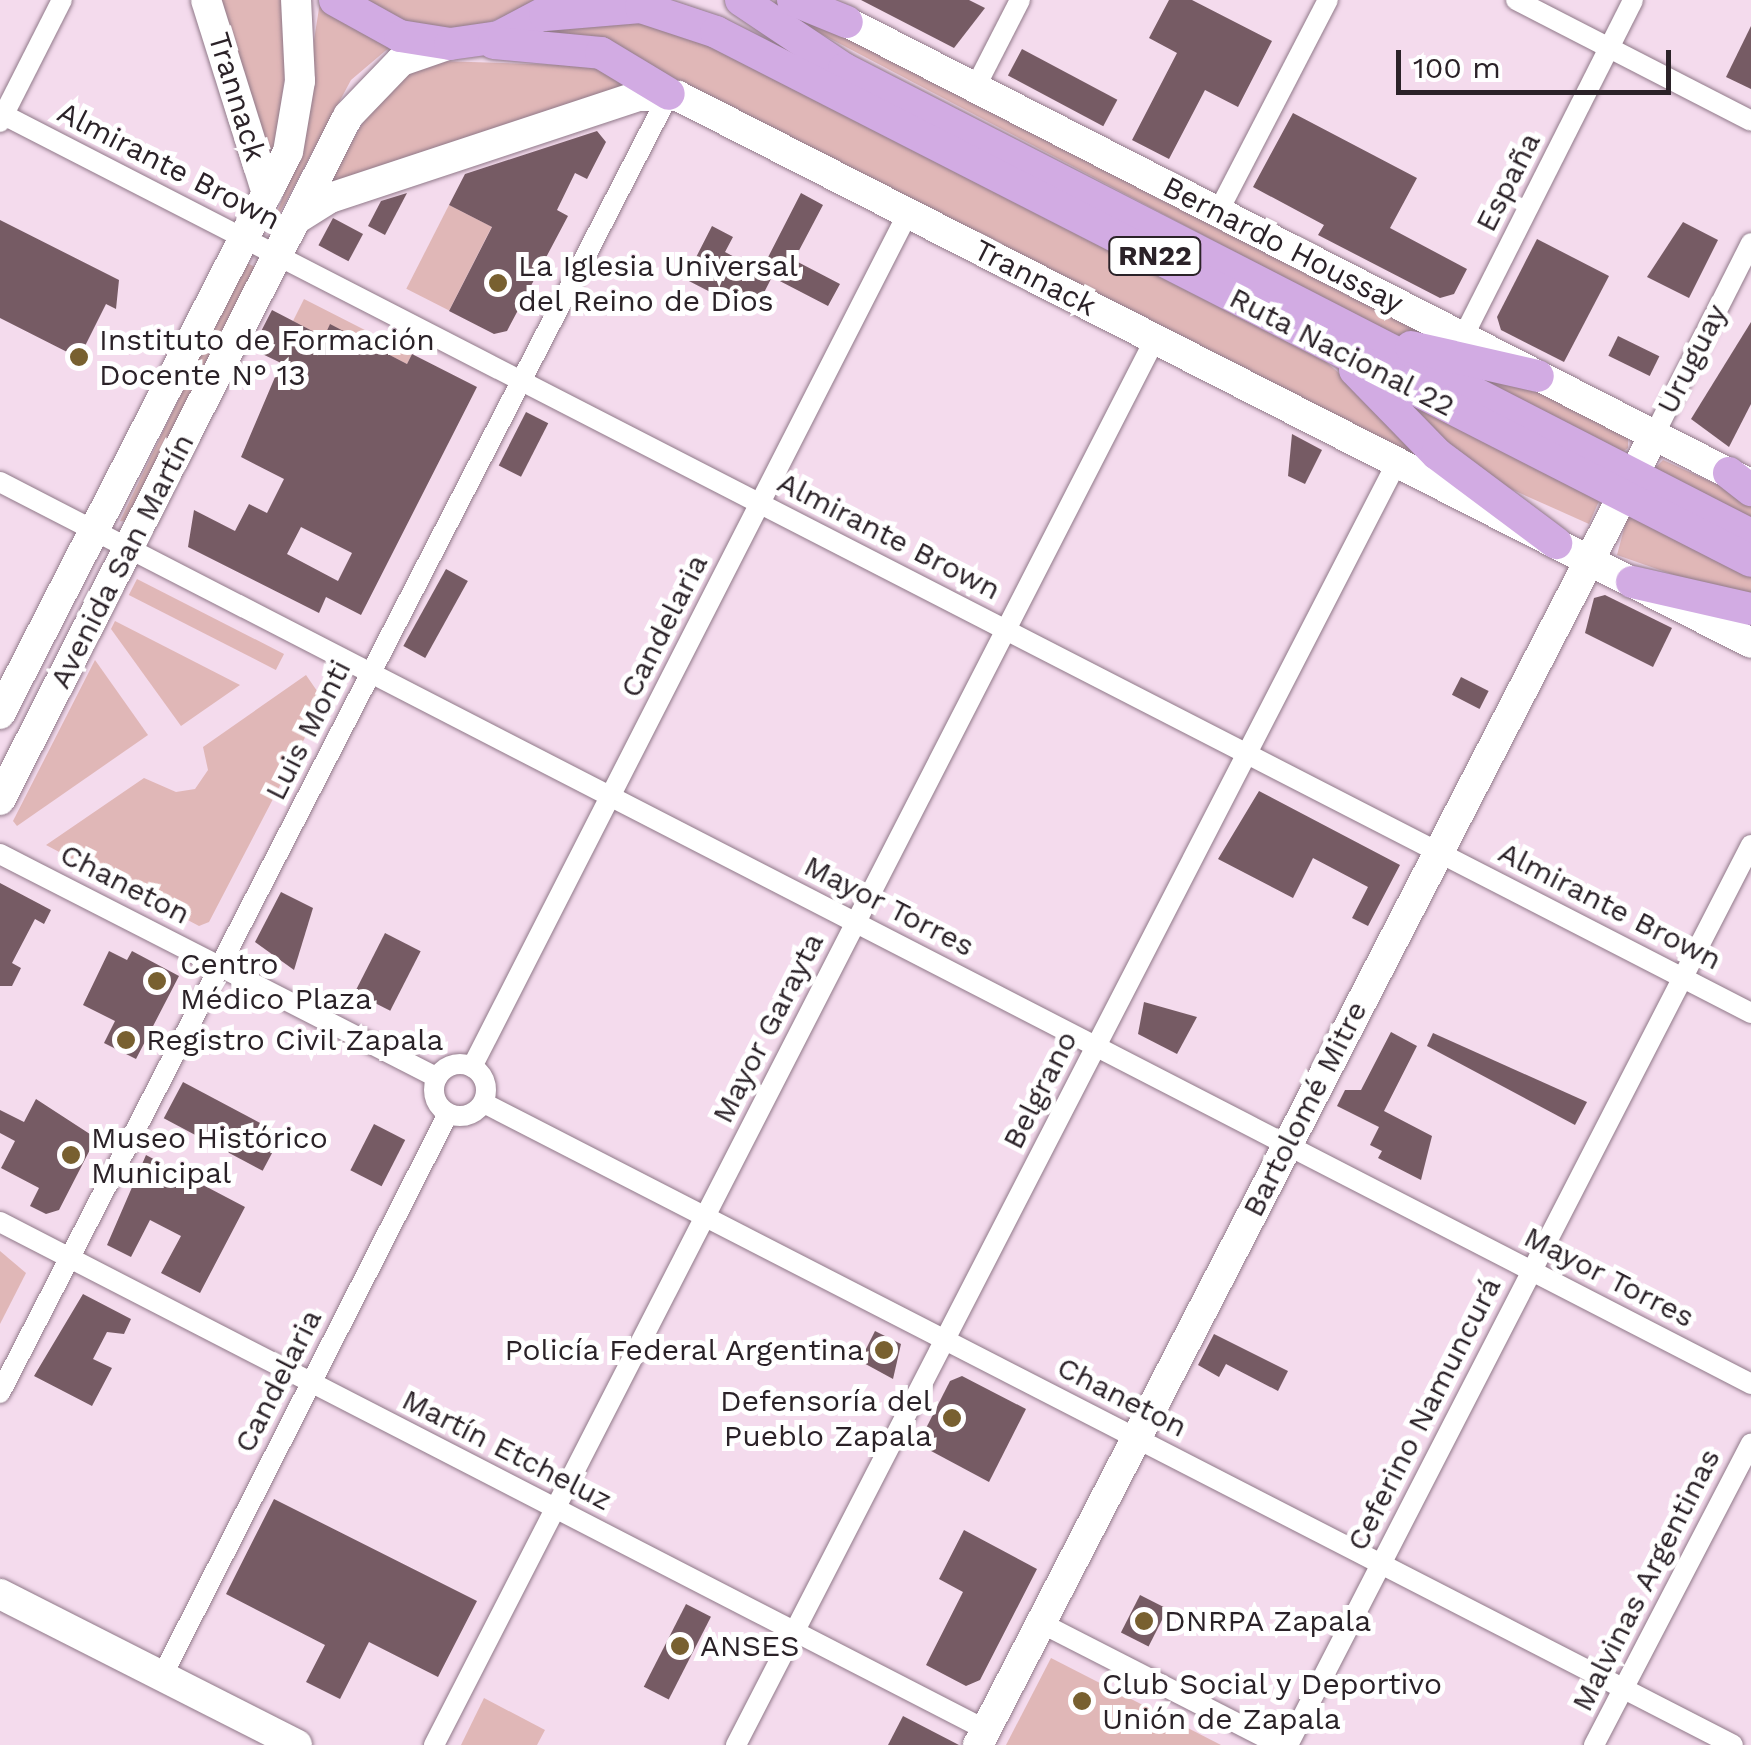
<!DOCTYPE html>
<meta charset="utf-8">
<style>
body{margin:0}
#map{position:relative;width:1751px;height:1745px;overflow:hidden;background:#f4dbed;font-family:"Work Sans",sans-serif}
div>[style]{position:absolute}
[style*='--x']{left:calc(var(--x)*1px);top:calc(var(--y)*1px);width:calc(var(--w)*1px);rotate:calc(var(--a)*1deg)}
.green>*{inset:0;background:#e0b7b7;transform-origin:0 0}
.building>*{inset:0;background:#765b64;transform-origin:0 0}
.roads{filter:drop-shadow(0 0 2px #907989) drop-shadow(0 0 2px #907989)}
.street>*{height:20px;margin:-10px;padding:0 10px;transform-origin:10px;border-radius:10px;background:#fff}
.street>.ring{margin:-10px;padding:0;box-sizing:content-box;background:none;border:20px solid #fff;border-radius:50%}
.secondary>*{height:30px;margin:-15px;padding:0 15px;transform-origin:15px;border-radius:15px;background:#fff}
.primary>*{height:32px;margin:-16px;padding:0 16px;transform-origin:16px;border-radius:16px;background:#d2abe3}
.dots>*{width:28px;height:28px;translate:-50% -50%;box-sizing:border-box;border:5px solid #fff;border-radius:50%}
span{translate:-50% -50%;white-space:nowrap;text-align:center;line-height:1.15;-webkit-text-stroke:10px #fff;paint-order:stroke}
.shield-label span{padding:2px 8px;background:#fff;border:2px solid;border-radius:8px;-webkit-text-stroke-width:0}
.shield-label{font-size:28px;color:#2b2228;font-weight:700}
.street-label{font-size:30px;color:#2b2228}
.poi-label{font-size:30px;color:#2b2228}
.left{translate:0 -50%;text-align:left}
.right{translate:-100% -50%;text-align:right}
.scale{position:absolute;left:1396px;top:50px;width:275px;height:45px;box-sizing:border-box;border:5px solid #2b2228;border-top:0;padding-left:12px;font-size:30px;line-height:35px;white-space:nowrap;color:#2b2228;-webkit-text-stroke:8px #fff;paint-order:stroke}
</style>
<div id="map">
<div class="green">
<i style="clip-path:polygon(218px 0,283px 0,286px 67px,272px 166px)"></i>
<i style="clip-path:polygon(358px 0,546px 0,469px 30px,402px 24px)"></i>
<i style="clip-path:polygon(757px 0,818px 17px,1466px 350px,1389px 333px)"></i>
<i style="clip-path:polygon(320px 2px,391px 46px,351px 80px,270px 231px,294px 168px)"></i>
<i style="clip-path:polygon(618px 17px,679px 31px,1326px 362px,1477px 491px,612px 47px,522px 37px)"></i>
<i style="clip-path:polygon(440px 61px,595px 66px,635px 85px,328px 184px,370px 110px,407px 73px)"></i>
<i style="left:449px;top:205px;width:48px;height:94px;rotate:27deg"></i>
<i style="clip-path:polygon(245px 262px,257px 268px,129px 522px,120px 521px)"></i>
<i style="clip-path:polygon(304px 299px,412px 354px,407px 364px,330px 325px,324px 337px,293px 321px)"></i>
<i style="clip-path:polygon(1427px 357px,1507px 374px,1628px 438px,1628px 448px,1621px 453px)"></i>
<i style="clip-path:polygon(1386px 389px,1599px 501px,1589px 524px,1484px 477px)"></i>
<i style="clip-path:polygon(1663px 460px,1751px 500px,1751px 524px,1654px 469px)"></i>
<i style="clip-path:polygon(1628px 514px,1751px 572px,1751px 602px,1617px 555px)"></i>
<i style="left:137px;top:579px;width:165px;height:18px;rotate:27deg"></i>
<i style="clip-path:polygon(115px 621px,240px 685px,181px 726px,111px 629px)"></i>
<i style="clip-path:polygon(95px 660px,148px 735px,17px 826px,13px 821px)"></i>
<i style="clip-path:polygon(306px 675px,324px 701px,209px 922px,199px 926px,46px 845px,144px 778px,176px 792px,195px 789px,208px 770px,203px 747px)"></i>
<i style="clip-path:polygon(0 1251px,26px 1273px,0 1324px)"></i>
<i style="clip-path:polygon(1051px 1658px,1221px 1745px,1006px 1745px)"></i>
<i style="clip-path:polygon(484px 1698px,545px 1730px,537px 1745px,461px 1745px)"></i>
</div>
<div class="building">
<i style="clip-path:polygon(861px 0,969px 0,985px 8px,954px 48px)"></i>
<i style="clip-path:polygon(1169px 0,1192px 0,1272px 41px,1238px 107px,1205px 90px,1169px 159px,1132px 140px,1177px 53px,1149px 38px)"></i>
<i style="clip-path:polygon(1751px 26px,1751px 89px,1726px 77px)"></i>
<i style="left:1022px;top:49px;width:108px;height:30px;rotate:28deg"></i>
<i style="clip-path:polygon(1293px 113px,1417px 178px,1390px 228px,1467px 269px,1454px 294px,1440px 298px,1318px 235px,1324px 225px,1253px 187px)"></i>
<i style="clip-path:polygon(597px 131px,606px 142px,587px 179px,575px 173px,557px 210px,568px 216px,507px 331px,494px 334px,449px 311px,492px 227px,449px 205px,465px 174px)"></i>
<i style="clip-path:polygon(407px 193px,385px 235px,368px 226px,381px 201px)"></i>
<i style="clip-path:polygon(801px 193px,823px 205px,794px 260px,840px 284px,828px 306px,772px 277px,753px 314px,685px 279px,712px 226px,733px 237px,725px 252px,761px 271px)"></i>
<i style="left:333px;top:218px;width:34px;height:31px;rotate:28deg"></i>
<i style="clip-path:polygon(0 220px,119px 280px,116px 309px,106px 304px,79px 358px,0 318px)"></i>
<i style="clip-path:polygon(1683px 222px,1718px 240px,1689px 298px,1647px 277px)"></i>
<i style="clip-path:polygon(1537px 239px,1609px 276px,1564px 362px,1501px 330px,1497px 317px)"></i>
<i style="clip-path:polygon(evenodd,272px 310px,324px 337px,330px 324px,407px 364px,412px 354px,477px 387px,361px 615px,326px 597px,319px 613px,188px 547px,194px 510px,235px 531px,249px 504px,267px 513px,284px 479px,241px 457px,281px 363px,252px 349px,272px 310px,301px 527px,352px 553px,338px 581px,287px 554px,301px 527px)"></i>
<i style="clip-path:polygon(1751px 322px,1751px 404px,1729px 447px,1691px 419px)"></i>
<i style="left:1618px;top:336px;width:46px;height:22px;rotate:26deg"></i>
<i style="left:526px;top:412px;width:25px;height:60px;rotate:27deg"></i>
<i style="clip-path:polygon(1292px 434px,1322px 450px,1305px 484px,1288px 476px)"></i>
<i style="left:446px;top:569px;width:25px;height:88px;rotate:29deg"></i>
<i style="clip-path:polygon(1605px 595px,1672px 628px,1653px 667px,1585px 633px,1594px 598px)"></i>
<i style="left:1461px;top:677px;width:31px;height:20px;rotate:27deg"></i>
<i style="clip-path:polygon(1259px 791px,1400px 865px,1368px 926px,1352px 918px,1368px 887px,1313px 858px,1293px 898px,1218px 859px)"></i>
<i style="clip-path:polygon(0 883px,51px 910px,44px 924px,35px 919px,12px 963px,21px 968px,12px 986px,0 986px)"></i>
<i style="clip-path:polygon(281px 892px,313px 908px,294px 970px,255px 942px)"></i>
<i style="left:385px;top:933px;width:40px;height:67px;rotate:27deg"></i>
<i style="clip-path:polygon(109px 951px,127px 960px,132px 951px,179px 976px,136px 1059px,104px 1043px,115px 1021px,83px 1005px)"></i>
<i style="clip-path:polygon(1144px 1002px,1197px 1017px,1177px 1054px,1138px 1034px)"></i>
<i style="clip-path:polygon(1391px 1032px,1417px 1046px,1384px 1111px,1432px 1136px,1421px 1180px,1378px 1158px,1382px 1151px,1370px 1145px,1379px 1127px,1337px 1106px,1345px 1090px,1361px 1090px)"></i>
<i style="clip-path:polygon(1433px 1033px,1587px 1102px,1575px 1125px,1427px 1046px)"></i>
<i style="left:183px;top:1082px;width:112px;height:41px;rotate:28deg"></i>
<i style="clip-path:polygon(36px 1099px,96px 1138px,59px 1210px,46px 1214px,30px 1206px,39px 1188px,1px 1168px,15px 1141px,0 1133px,0 1110px,24px 1122px)"></i>
<i style="left:374px;top:1124px;width:35px;height:52px;rotate:27deg"></i>
<i style="clip-path:polygon(146px 1155px,245px 1207px,200px 1293px,161px 1273px,181px 1236px,150px 1220px,131px 1257px,107px 1245px)"></i>
<i style="clip-path:polygon(83px 1294px,131px 1319px,124px 1334px,107px 1332px,93px 1359px,112px 1368px,92px 1406px,34px 1376px)"></i>
<i style="clip-path:polygon(875px 1331px,901px 1344px,893px 1379px,860px 1361px)"></i>
<i style="clip-path:polygon(1214px 1334px,1288px 1371px,1278px 1391px,1226px 1364px,1219px 1377px,1198px 1365px)"></i>
<i style="clip-path:polygon(962px 1376px,1026px 1409px,989px 1482px,918px 1444px,950px 1381px)"></i>
<i style="clip-path:polygon(274px 1499px,477px 1601px,438px 1677px,369px 1642px,340px 1699px,306px 1682px,325px 1645px,226px 1594px)"></i>
<i style="clip-path:polygon(964px 1530px,1037px 1569px,980px 1680px,966px 1686px,926px 1665px,963px 1592px,939px 1579px)"></i>
<i style="left:1140px;top:1595px;width:31px;height:42px;rotate:27deg"></i>
<i style="left:686px;top:1604px;width:28px;height:93px;rotate:27deg"></i>
<i style="clip-path:polygon(903px 1716px,959px 1745px,888px 1745px)"></i>
</div>
<div class="roads">
<div class="street">
<i style="--x:1516;--y:0;--w:264;--a:27.2"></i>
<i style="--x:975;--y:88;--w:99;--a:-62.9"></i>
<i style="--x:0;--y:113;--w:1969;--a:27.2"></i>
<i style="--x:0;--y:122;--w:137;--a:-63.1"></i>
<i style="--x:1218;--y:212;--w:239;--a:-62.6"></i>
<i style="--x:1463;--y:337;--w:377;--a:-63.2"></i>
<i style="--x:1654;--y:435;--w:215;--a:-63.2"></i>
<i style="--x:0;--y:482;--w:1970;--a:27.25"></i>
<i style="--x:0;--y:854;--w:491;--a:27.1"></i>
<i class="ring" style="left:434px;top:1064px;width:32px;height:32px"></i>
<i style="--x:472;--y:1067;--w:959;--a:-62.95"></i>
<i style="--x:484;--y:1103;--w:1404;--a:27.2"></i>
<i style="--x:0;--y:1222;--w:1109;--a:27.26"></i>
<i style="--x:0;--y:1393;--w:1461;--a:-62.75"></i>
<i style="--x:1041;--y:1623;--w:267;--a:27.1"></i>
<i style="--x:162;--y:1676;--w:631;--a:-63.03"></i>
<i style="--x:434;--y:1745;--w:1580;--a:-62.85"></i>
<i style="--x:736;--y:1745;--w:1443;--a:-62.74"></i>
<i style="--x:1288;--y:1745;--w:1012;--a:-62.78"></i>
<i style="--x:1594;--y:1745;--w:340;--a:-62.5"></i>
</div>
<div class="secondary">
<i style="--x:206;--y:0;--w:203;--a:72.5"></i>
<i style="--x:847;--y:22;--w:1012;--a:27.1"></i>
<i style="--x:298;--y:218;--w:38;--a:-32"></i>
<i style="--x:330;--y:198;--w:324;--a:-18.3"></i>
<i style="--x:638;--y:96;--w:40;--a:0"></i>
<i style="--x:678;--y:96;--w:1204;--a:27.01"></i>
<i style="--x:0;--y:714;--w:631;--a:-62.87"></i>
<i style="--x:288;--y:152;--w:72;--a:-80.4"></i>
<i style="--x:300;--y:81;--w:81;--a:-92.8"></i>
<i style="--x:0;--y:800;--w:767;--a:-63.03"></i>
<i style="--x:348;--y:116;--w:76;--a:-46.1"></i>
<i style="--x:401;--y:61;--w:52;--a:-19.1"></i>
<i style="--x:0;--y:1594;--w:333;--a:26.9"></i>
<i style="--x:978;--y:1745;--w:1474;--a:-62.7"></i>
</div>
<div class="primary">
<i style="--x:335;--y:0;--w:74;--a:29"></i>
<i style="--x:400;--y:36;--w:51;--a:9.1"></i>
<i style="--x:450;--y:44;--w:49;--a:-8.1"></i>
<i style="--x:499;--y:37;--w:70;--a:-28"></i>
<i style="--x:741;--y:0;--w:124;--a:33.8"></i>
<i style="--x:844;--y:69;--w:1020;--a:27.19"></i>
<i style="--x:793;--y:0;--w:58;--a:22.2"></i>
<i style="--x:545;--y:15;--w:96;--a:-4.8"></i>
<i style="--x:641;--y:7;--w:79;--a:18.4"></i>
<i style="--x:716;--y:32;--w:1162;--a:27.07"></i>
<i style="--x:494;--y:43;--w:107;--a:5.3"></i>
<i style="--x:601;--y:53;--w:79;--a:31.1"></i>
<i style="--x:1411;--y:347;--w:130;--a:12.9"></i>
<i style="--x:1355;--y:370;--w:117;--a:45.7"></i>
<i style="--x:1437;--y:454;--w:149;--a:36.8"></i>
<i style="--x:1729;--y:473;--w:28;--a:38"></i>
<i style="--x:1632;--y:582;--w:122;--a:12.8"></i>
</div>
</div>
<div class="dots">
<i style="left:498px;top:283px;background:#786030"></i>
<i style="left:79px;top:357px;background:#786030"></i>
<i style="left:157px;top:981px;background:#786030"></i>
<i style="left:126px;top:1040px;background:#786030"></i>
<i style="left:71px;top:1155px;background:#786030"></i>
<i style="left:884px;top:1350px;background:#786030"></i>
<i style="left:952px;top:1418px;background:#786030"></i>
<i style="left:1144px;top:1621px;background:#786030"></i>
<i style="left:680px;top:1646px;background:#786030"></i>
<i style="left:1082px;top:1701px;background:#786030"></i>
</div>
<div class="shield-label">
<span style="left:1155px;top:256px">RN22</span>
</div>
<div class="street-label">
<span style="left:237px;top:97px;rotate:73deg">Trannack</span>
<span style="left:169px;top:166px;rotate:27deg">Almirante Brown</span>
<span style="left:1508px;top:182px;rotate:-63deg">España</span>
<span style="left:1283px;top:245px;rotate:27deg">Bernardo Houssay</span>
<span style="left:1035px;top:278px;rotate:27deg">Trannack</span>
<span style="left:1342px;top:352px;rotate:27deg">Ruta Nacional 22</span>
<span style="left:1692px;top:359px;rotate:-63deg">Uruguay</span>
<span style="left:889px;top:536px;rotate:27deg">Almirante Brown</span>
<span style="left:122px;top:561px;rotate:-63deg">Avenida San Martín</span>
<span style="left:664px;top:626px;rotate:-63deg">Candelaria</span>
<span style="left:308px;top:730px;rotate:-63deg">Luis Monti</span>
<span style="left:125px;top:884px;rotate:27deg">Chaneton</span>
<span style="left:889px;top:906px;rotate:27deg">Mayor Torres</span>
<span style="left:1610px;top:906px;rotate:27deg">Almirante Brown</span>
<span style="left:768px;top:1028px;rotate:-63deg">Mayor Garayta</span>
<span style="left:1040px;top:1090px;rotate:-63deg">Belgrano</span>
<span style="left:1305px;top:1109px;rotate:-63deg">Bartolomé Mitre</span>
<span style="left:1609px;top:1277px;rotate:27deg">Mayor Torres</span>
<span style="left:278px;top:1381px;rotate:-63deg">Candelaria</span>
<span style="left:1122px;top:1397px;rotate:27deg">Chaneton</span>
<span style="left:1424px;top:1414px;rotate:-63deg">Ceferino Namuncurá</span>
<span style="left:507px;top:1450px;rotate:27deg">Martín Etcheluz</span>
<span style="left:1646px;top:1580px;rotate:-63deg">Malvinas Argentinas</span>
</div>
<div class="poi-label">
<span class="left" style="left:518px;top:283px">La Iglesia Universal<br>del Reino de Dios</span>
<span class="left" style="left:99px;top:357px">Instituto de Formación<br>Docente N° 13</span>
<span class="left" style="left:180px;top:981px">Centro<br>Médico Plaza</span>
<span class="left" style="left:146px;top:1040px">Registro Civil Zapala</span>
<span class="left" style="left:91px;top:1155px">Museo Histórico<br>Municipal</span>
<span class="right" style="left:864px;top:1350px">Policía Federal Argentina</span>
<span class="right" style="left:932px;top:1418px">Defensoría del<br>Pueblo Zapala</span>
<span class="left" style="left:1164px;top:1621px">DNRPA Zapala</span>
<span class="left" style="left:700px;top:1646px">ANSES</span>
<span class="left" style="left:1102px;top:1701px">Club Social y Deportivo<br>Unión de Zapala</span>
</div>
<div class="scale">100 m</div>
</div>
